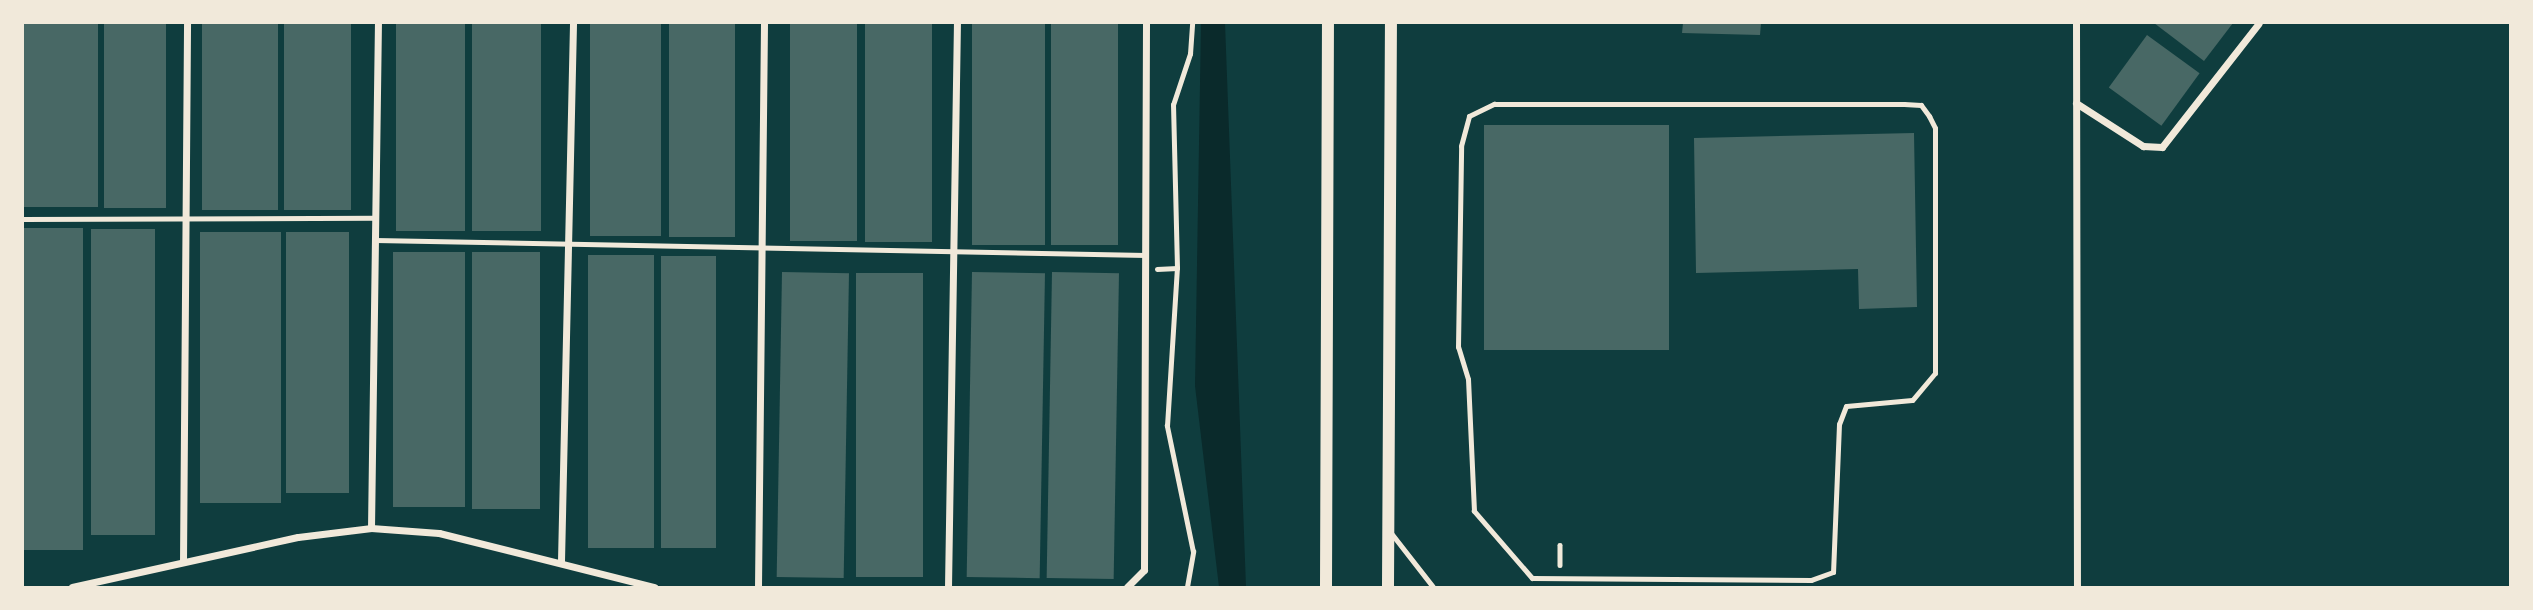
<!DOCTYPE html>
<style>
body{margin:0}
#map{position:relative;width:2533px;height:610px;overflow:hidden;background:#0f3d3e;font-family:Helvetica,sans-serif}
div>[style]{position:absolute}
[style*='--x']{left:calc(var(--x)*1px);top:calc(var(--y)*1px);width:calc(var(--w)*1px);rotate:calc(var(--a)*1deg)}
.water>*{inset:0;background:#0a2a2b}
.building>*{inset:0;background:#486865;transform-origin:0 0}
.path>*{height:4.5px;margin:-2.25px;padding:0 2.25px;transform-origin:2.25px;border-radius:2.25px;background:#f1e9da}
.service>*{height:5px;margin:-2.5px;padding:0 2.5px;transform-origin:2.5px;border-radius:2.5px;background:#f1e9da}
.minor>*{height:7px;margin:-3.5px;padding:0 3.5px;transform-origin:3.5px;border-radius:3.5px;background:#f1e9da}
.tertiary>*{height:12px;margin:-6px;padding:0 6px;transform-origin:6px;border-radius:6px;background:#f1e9da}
span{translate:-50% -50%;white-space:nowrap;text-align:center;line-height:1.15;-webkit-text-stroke:5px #f1e9da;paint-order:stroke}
.frame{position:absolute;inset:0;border:24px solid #f1e9da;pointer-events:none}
</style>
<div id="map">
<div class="water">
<i style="clip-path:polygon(1201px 23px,1225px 23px,1246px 587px,1219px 587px,1195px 386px)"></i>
</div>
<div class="building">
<i style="left:23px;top:23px;width:75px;height:184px"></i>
<i style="left:104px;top:23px;width:62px;height:185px"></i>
<i style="left:202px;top:23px;width:76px;height:187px"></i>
<i style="left:284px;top:23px;width:67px;height:187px"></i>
<i style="left:396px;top:23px;width:69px;height:208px"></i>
<i style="left:472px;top:23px;width:69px;height:208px"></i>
<i style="left:590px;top:23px;width:71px;height:213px"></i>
<i style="left:669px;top:23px;width:66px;height:214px"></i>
<i style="left:790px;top:23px;width:67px;height:218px"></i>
<i style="left:865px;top:23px;width:67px;height:219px"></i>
<i style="left:972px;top:23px;width:73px;height:222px"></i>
<i style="left:1051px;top:23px;width:67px;height:222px"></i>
<i style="clip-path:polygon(1683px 23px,1761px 23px,1760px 35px,1682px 33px)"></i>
<i style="clip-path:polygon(2154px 23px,2233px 23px,2204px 61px)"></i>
<i style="left:2147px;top:35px;width:65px;height:65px;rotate:36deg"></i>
<i style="left:1484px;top:125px;width:185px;height:225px"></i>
<i style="clip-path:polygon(1914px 133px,1917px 307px,1859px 309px,1858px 269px,1696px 273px,1694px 138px)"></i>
<i style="left:23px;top:228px;width:60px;height:322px"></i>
<i style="left:91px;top:229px;width:64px;height:306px"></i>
<i style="left:200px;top:232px;width:81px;height:271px"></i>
<i style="left:286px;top:232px;width:63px;height:261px"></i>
<i style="left:393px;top:252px;width:72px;height:255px"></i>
<i style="left:472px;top:252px;width:68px;height:257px"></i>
<i style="left:588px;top:255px;width:66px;height:293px"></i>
<i style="left:661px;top:256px;width:55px;height:292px"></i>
<i style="left:782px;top:272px;width:67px;height:305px;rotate:1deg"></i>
<i style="left:972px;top:272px;width:73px;height:305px;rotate:1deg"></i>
<i style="left:1052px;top:272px;width:67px;height:306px;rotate:1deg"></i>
<i style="left:856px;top:273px;width:67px;height:304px"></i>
</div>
<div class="path">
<i style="--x:1157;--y:269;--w:20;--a:-3"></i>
<i style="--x:1560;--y:545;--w:20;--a:90"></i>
<i style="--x:1187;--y:587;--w:36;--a:-80"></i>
<i style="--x:1193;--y:552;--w:129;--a:-101.7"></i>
<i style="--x:1167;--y:426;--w:158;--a:-86.4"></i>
<i style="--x:1177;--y:268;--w:163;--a:-91.4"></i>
<i style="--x:1173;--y:105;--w:54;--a:-71.6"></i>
<i style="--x:1190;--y:54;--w:31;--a:-86"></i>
</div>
<div class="service">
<i style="--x:1494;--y:104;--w:410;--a:0"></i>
<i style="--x:1904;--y:104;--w:17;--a:3"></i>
<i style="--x:1921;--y:105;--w:14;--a:54"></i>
<i style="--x:1929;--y:116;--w:13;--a:63"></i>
<i style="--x:1935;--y:128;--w:245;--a:90"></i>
<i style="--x:1935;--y:373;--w:35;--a:130"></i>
<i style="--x:1912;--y:400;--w:66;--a:174.8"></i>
<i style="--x:1846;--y:406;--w:19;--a:111"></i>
<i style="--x:1839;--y:424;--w:148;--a:92.3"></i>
<i style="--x:1833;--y:572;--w:23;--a:160"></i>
<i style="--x:1811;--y:580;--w:279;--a:-179.6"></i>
<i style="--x:1532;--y:578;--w:89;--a:-130.9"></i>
<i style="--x:1474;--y:511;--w:132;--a:-92.6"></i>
<i style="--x:1468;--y:379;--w:34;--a:-107"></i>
<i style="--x:1458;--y:347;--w:201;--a:-89.1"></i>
<i style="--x:1461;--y:146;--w:31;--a:-75"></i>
<i style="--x:1469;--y:116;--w:28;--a:-26"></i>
<i style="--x:23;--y:219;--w:352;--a:-0.2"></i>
<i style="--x:375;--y:240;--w:771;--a:1.11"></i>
<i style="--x:1391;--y:533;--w:68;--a:52.1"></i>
</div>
<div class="minor">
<i style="--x:2076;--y:23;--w:564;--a:89.9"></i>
<i style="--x:2076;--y:103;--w:80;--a:32.7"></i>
<i style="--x:2143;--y:146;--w:19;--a:3"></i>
<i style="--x:2162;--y:147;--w:157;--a:-52"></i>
<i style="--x:371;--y:528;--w:505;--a:-89.21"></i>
<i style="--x:561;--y:561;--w:538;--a:-88.72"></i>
<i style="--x:183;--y:562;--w:539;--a:-89.57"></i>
<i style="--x:72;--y:587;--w:231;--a:-12.5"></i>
<i style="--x:298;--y:537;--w:74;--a:-7"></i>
<i style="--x:371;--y:528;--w:68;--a:4.2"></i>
<i style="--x:439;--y:533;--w:222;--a:14.1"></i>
<i style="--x:758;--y:587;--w:564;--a:-89.39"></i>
<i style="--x:948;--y:587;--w:564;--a:-89.09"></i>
<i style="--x:1127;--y:587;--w:24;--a:-45"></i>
<i style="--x:1144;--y:570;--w:547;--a:-89.79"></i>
</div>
<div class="tertiary">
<i style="--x:1326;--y:587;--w:564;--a:-89.8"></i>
<i style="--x:1388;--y:587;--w:564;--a:-89.7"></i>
</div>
<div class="frame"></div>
</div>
